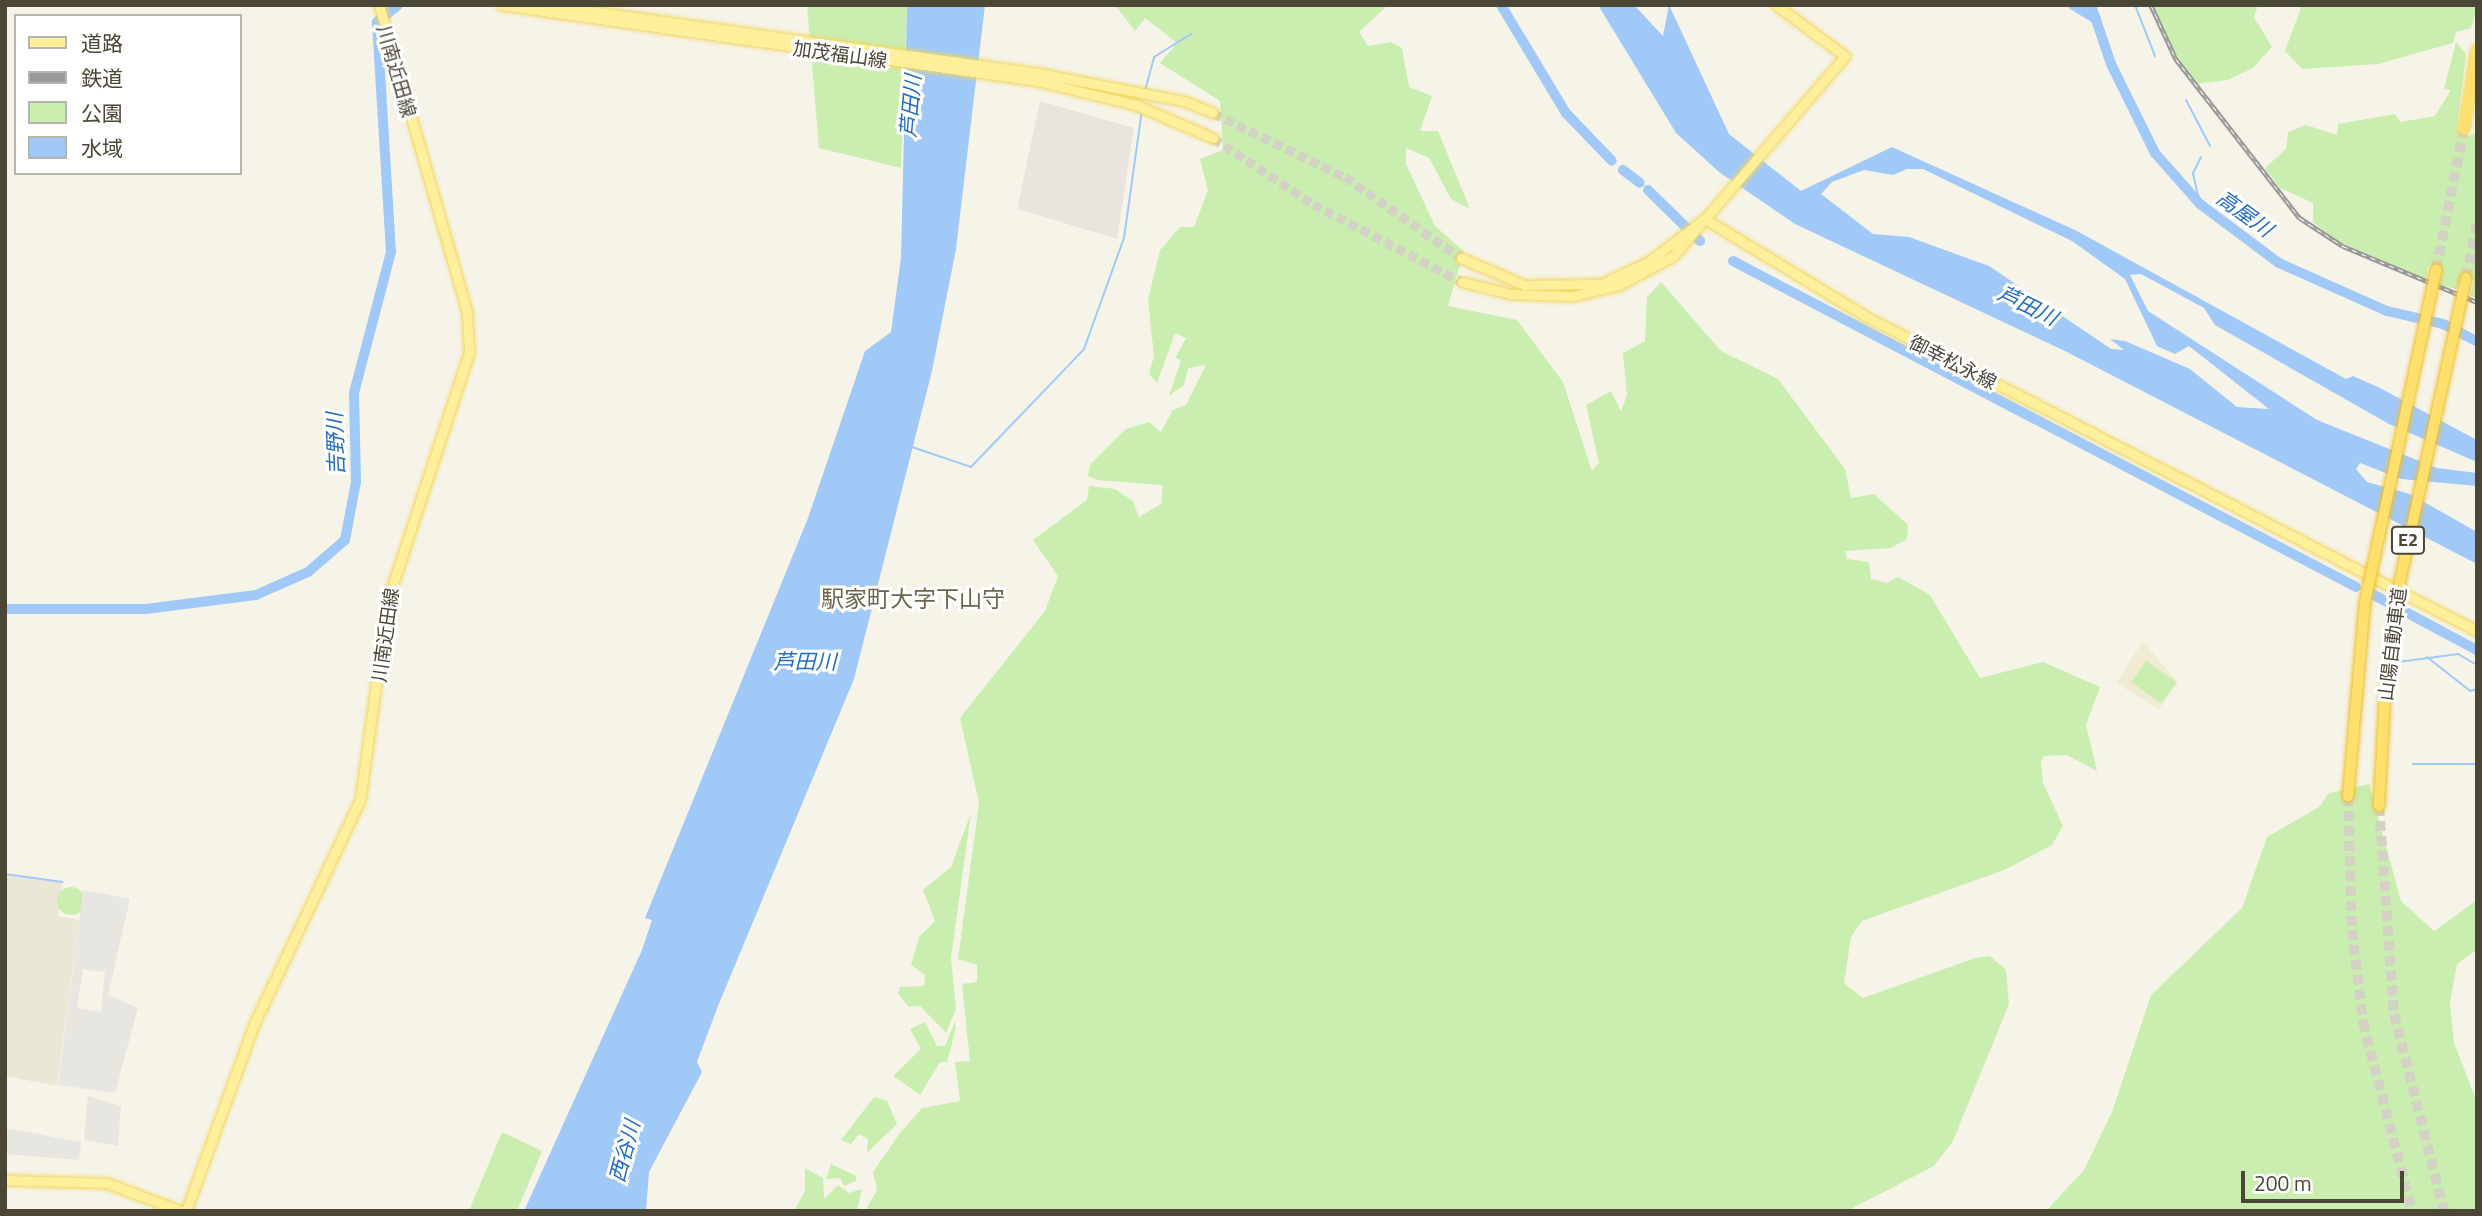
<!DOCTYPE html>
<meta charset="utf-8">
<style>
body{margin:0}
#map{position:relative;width:2482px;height:1216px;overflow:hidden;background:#f6f4e9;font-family:"Titillium Web","Noto Sans JP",sans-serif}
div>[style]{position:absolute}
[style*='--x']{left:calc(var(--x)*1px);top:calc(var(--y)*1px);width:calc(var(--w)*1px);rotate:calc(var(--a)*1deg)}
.residential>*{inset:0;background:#ebe7d7}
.industrial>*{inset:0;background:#e9e5de}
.education>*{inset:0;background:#f0ecd2}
.green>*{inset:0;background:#caeeaf;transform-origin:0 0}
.round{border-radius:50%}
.parking>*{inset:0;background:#e7e6e1}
.water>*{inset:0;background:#a1c9f8}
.stream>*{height:2px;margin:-1px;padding:0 1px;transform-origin:1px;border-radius:1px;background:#a1c9f8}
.river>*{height:10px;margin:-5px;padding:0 5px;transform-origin:5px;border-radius:5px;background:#a1c9f8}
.major-tunnel>*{height:9px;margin-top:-4.5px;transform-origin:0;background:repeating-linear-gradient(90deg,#d4d1c5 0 9px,transparent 0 13.5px)}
.highway-tunnel>*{height:10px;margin-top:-5px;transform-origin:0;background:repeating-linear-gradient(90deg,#d4d1c5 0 10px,transparent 0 15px)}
.roads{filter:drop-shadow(0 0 2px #f0d65e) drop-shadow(0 0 2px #f0d65e)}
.major>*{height:9px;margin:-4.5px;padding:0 4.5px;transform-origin:4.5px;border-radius:4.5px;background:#ffef9a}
.highway>*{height:10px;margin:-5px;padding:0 5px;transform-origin:5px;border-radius:5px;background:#ffe06c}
.rail>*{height:4.5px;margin-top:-2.25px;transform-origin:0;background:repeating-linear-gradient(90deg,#fff 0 5px,#999 0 10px);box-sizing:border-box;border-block:2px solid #999}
.bridges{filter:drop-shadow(0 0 2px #edbe2c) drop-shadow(0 0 2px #edbe2c)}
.highway-bridge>*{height:10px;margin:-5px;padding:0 5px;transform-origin:5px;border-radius:5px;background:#ffe06c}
span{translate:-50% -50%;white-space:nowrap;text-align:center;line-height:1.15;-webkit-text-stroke:6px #fff;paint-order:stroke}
.shield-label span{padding:2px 5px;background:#fff;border:2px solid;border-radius:5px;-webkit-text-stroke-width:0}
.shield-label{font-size:18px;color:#4b4636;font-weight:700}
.street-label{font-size:19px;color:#4b4636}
.water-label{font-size:21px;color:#236cc3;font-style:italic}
.quarter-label{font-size:23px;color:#6f654d}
.frame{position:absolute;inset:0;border:7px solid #4b4636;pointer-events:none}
.legend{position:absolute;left:14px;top:14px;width:228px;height:161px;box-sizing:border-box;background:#fff;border:2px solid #b7b5af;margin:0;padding:9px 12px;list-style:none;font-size:21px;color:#4b4636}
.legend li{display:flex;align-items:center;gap:14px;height:35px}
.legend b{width:35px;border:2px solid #b7b5af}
.scale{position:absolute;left:2241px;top:1171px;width:163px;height:32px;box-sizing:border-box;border:4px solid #4b4636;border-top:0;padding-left:9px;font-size:21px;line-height:24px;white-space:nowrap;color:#4b4636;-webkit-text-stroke:5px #fff;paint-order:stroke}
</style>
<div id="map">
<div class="residential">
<i style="clip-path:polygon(5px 875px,62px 882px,58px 916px,79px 920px,57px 1086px,5px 1076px)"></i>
</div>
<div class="industrial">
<i style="clip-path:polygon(1040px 101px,1134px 128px,1117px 239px,1017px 209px)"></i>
</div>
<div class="education">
<i style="clip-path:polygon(2143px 641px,2178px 683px,2159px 709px,2116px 683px)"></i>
</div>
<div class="green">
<i style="clip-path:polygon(807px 5px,907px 5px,901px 168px,819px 148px)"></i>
<i style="clip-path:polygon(1115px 5px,1388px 5px,1359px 32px,1368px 46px,1391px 42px,1402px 48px,1409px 87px,1432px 96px,1420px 131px,1438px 131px,1470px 209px,1451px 199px,1429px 158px,1406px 148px,1406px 164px,1435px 226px,1464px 251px,1448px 306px,1517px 320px,1563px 382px,1592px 471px,1599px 463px,1586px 405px,1611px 391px,1621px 411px,1627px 395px,1623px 353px,1645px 341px,1647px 297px,1661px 282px,1721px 351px,1778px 379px,1845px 469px,1851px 498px,1874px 494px,1908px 525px,1907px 539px,1891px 548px,1845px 551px,1847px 559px,1869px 562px,1871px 579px,1887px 583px,1898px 577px,1930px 595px,1980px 678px,2043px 662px,2100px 687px,2086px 725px,2097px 771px,2067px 755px,2044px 756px,2041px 761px,2043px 783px,2063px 826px,2052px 845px,2004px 870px,1862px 921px,1851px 937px,1844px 983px,1863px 998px,1975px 958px,1990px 956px,2006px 970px,2009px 1004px,1953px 1141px,1934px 1166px,1847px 1211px,865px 1211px,877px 1190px,873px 1172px,900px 1133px,922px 1108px,960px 1101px,955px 1062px,970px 1061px,962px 984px,977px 982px,977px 965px,958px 959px,979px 803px,960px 718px,1045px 611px,1058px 576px,1033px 540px,1087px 500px,1089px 486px,1115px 489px,1133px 501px,1139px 517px,1161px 504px,1163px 485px,1097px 480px,1088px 476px,1090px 465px,1126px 429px,1149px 422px,1161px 432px,1173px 410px,1186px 405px,1206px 365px,1188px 368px,1184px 385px,1169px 396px,1181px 360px,1175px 358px,1186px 338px,1175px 333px,1157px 383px,1149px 374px,1154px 356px,1148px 300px,1160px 250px,1180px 227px,1194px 227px,1208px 190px,1200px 159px,1223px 150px,1220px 101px,1160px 63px,1177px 43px,1145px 18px,1135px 31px)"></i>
<i style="clip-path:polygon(2154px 5px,2258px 5px,2254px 17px,2272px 47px,2253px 68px,2228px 80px,2196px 84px,2163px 34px)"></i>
<i style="clip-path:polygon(2302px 5px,2477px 5px,2477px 9px,2471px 28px,2456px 32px,2453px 43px,2378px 64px,2302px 69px,2285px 51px)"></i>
<i style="clip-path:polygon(2456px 42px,2466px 54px,2457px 129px,2464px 137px,2477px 133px,2477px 298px,2470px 296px,2474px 281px,2463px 274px,2456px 289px,2437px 284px,2441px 268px,2428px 266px,2426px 280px,2336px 240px,2313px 222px,2313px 203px,2280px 188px,2265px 168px,2286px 149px,2288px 132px,2306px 125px,2337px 135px,2338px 124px,2395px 114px,2400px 122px,2435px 116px,2451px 90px,2444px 89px)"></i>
<i style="left:2146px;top:661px;width:37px;height:26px;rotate:35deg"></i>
<i style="clip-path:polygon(2369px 784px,2401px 901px,2434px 931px,2477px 900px,2477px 949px,2457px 964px,2450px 1002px,2454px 1043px,2477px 1102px,2477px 1211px,2046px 1211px,2084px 1170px,2112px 1112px,2151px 995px,2242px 908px,2267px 837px,2319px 807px,2329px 793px)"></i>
<i style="clip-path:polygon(971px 813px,951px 958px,956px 1009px,946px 1033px,920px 1006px,909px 1007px,898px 994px,900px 987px,924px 986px,925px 975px,911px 965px,919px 937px,935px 921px,923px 890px,951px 867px)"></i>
<i class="round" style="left:57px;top:887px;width:28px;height:28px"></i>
<i style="clip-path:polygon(925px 1022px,937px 1046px,945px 1046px,955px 1022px,956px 1028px,947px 1062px,940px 1062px,920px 1095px,893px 1076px,921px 1049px,910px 1029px)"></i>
<i style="clip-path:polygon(874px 1097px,887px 1101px,897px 1124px,867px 1153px,868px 1139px,859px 1134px,851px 1144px,841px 1140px)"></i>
<i style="clip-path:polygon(502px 1132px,542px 1151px,517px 1211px,469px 1211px)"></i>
<i style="clip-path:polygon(831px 1164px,856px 1176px,856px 1181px,844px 1186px,840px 1178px,826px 1179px)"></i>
<i style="clip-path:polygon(805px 1168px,823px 1178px,824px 1199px,838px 1185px,849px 1193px,862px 1189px,857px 1211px,794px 1211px,805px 1191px)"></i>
</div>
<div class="parking">
<i style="clip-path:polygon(evenodd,83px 890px,130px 899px,108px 995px,138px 1008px,115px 1093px,58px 1085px,83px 890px,83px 969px,105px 972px,101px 1012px,77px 1008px,83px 969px)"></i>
<i style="clip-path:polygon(88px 1096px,121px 1106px,118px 1146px,84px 1140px)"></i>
<i style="clip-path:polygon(5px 1128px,81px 1142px,79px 1160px,5px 1154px)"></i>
</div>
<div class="water">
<i style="clip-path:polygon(907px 5px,985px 5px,956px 249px,932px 371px,854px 679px,718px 1006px,697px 1062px,702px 1072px,649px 1172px,646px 1211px,524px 1211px,642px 950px,652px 920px,645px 918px,808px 518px,865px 351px,891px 332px,901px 258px)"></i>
<i style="clip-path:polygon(evenodd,1598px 5px,1634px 5px,1663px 36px,1669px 5px,1729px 134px,1801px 191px,1892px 147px,2077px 231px,2346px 379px,2353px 376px,2378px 387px,2477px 440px,2477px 462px,2389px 424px,2215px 325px,2204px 308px,2141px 274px,2130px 275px,2148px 311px,2317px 420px,2437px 468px,2477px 473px,2477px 486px,2401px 479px,2360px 463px,2356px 469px,2367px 482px,2410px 494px,2477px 532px,2477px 564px,2065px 351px,1795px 224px,1719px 172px,1676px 133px,1598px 5px,1907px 169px,1923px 169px,2072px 241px,2125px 279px,2157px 346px,2175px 354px,2189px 346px,2269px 409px,2237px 407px,2190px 369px,2125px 341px,2110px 339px,2124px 350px,2111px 349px,1989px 266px,1909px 237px,1873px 234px,1821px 194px,1832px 182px,1864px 170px,1893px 175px,1907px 169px)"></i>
</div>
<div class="stream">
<i style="--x:2135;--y:5;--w:55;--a:68.6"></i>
<i style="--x:1145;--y:91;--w:35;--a:-75"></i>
<i style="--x:1154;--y:57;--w:44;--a:-31.9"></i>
<i style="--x:2186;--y:100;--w:52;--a:62.4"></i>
<i style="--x:2200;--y:204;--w:32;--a:-103"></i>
<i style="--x:2193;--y:173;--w:18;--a:-63"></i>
<i style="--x:912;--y:447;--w:62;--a:18.7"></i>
<i style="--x:971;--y:467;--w:163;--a:-46.2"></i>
<i style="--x:1084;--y:349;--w:118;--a:-70.2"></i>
<i style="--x:1124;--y:238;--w:129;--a:-82"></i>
<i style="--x:2427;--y:657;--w:55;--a:38.3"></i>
<i style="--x:2470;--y:691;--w:7;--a:-16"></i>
<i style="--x:2398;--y:662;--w:61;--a:-7.6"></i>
<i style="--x:2458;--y:654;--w:22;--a:30"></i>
<i style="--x:2413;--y:764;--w:64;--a:0"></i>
<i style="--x:5;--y:874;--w:58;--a:8"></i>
</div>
<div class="river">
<i style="--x:1501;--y:5;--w:126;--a:59"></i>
<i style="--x:1566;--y:113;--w:66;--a:46.2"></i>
<i style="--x:2073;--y:5;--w:27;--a:31"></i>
<i style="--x:2091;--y:5;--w:62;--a:71.3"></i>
<i style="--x:2111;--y:64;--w:99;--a:63.7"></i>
<i style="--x:2155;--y:153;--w:68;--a:48.6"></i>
<i style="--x:2200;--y:204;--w:99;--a:36.8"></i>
<i style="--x:2279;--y:263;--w:118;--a:24"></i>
<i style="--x:2387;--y:311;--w:57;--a:13.1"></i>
<i style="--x:2443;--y:324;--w:38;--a:27"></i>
<i style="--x:1623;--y:170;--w:21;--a:37"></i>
<i style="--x:1648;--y:190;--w:73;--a:44.4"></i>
<i style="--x:1733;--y:261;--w:703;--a:27.62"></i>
<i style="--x:2372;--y:594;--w:119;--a:28.1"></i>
<i style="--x:5;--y:609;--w:141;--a:0"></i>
<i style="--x:146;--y:609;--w:111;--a:-7.3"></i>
<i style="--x:256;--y:595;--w:57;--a:-23.9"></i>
<i style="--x:308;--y:572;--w:49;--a:-40.9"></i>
<i style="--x:345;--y:540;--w:59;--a:-79.3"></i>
<i style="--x:356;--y:482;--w:89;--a:-91.3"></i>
<i style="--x:354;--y:393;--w:146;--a:-75.3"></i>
<i style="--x:391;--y:252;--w:230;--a:-93.5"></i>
<i style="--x:377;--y:22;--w:27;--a:-39"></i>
</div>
<div class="major-tunnel">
<i style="--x:1213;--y:113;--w:147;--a:25.9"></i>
<i style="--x:1345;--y:177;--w:141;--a:34.9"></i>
<i style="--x:1213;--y:138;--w:120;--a:33.4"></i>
<i style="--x:1313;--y:204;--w:168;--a:27.6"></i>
</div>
<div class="highway-tunnel">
<i style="--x:2436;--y:270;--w:144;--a:-78.8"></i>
<i style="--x:2466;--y:278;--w:55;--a:-78.5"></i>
<i style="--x:2348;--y:796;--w:134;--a:88.3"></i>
<i style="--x:2352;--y:930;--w:93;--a:83.2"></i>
<i style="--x:2363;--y:1022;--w:195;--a:75.5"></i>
<i style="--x:2379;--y:806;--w:209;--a:85.9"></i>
<i style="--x:2394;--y:1014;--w:203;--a:75.8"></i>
</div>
<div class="roads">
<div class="major">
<i style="--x:501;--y:5;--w:541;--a:8.07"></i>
<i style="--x:1037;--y:81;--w:102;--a:13.6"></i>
<i style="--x:1136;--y:105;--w:84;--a:23.2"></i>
<i style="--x:548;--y:5;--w:495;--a:7.9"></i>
<i style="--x:1038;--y:73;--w:149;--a:10.9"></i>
<i style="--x:1184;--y:101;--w:31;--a:22"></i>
<i style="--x:1705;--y:219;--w:187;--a:31.2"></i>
<i style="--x:1865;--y:316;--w:688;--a:27.24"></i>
<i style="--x:1461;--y:258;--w:69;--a:23.2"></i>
<i style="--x:1524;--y:285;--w:77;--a:-0.7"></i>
<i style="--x:1601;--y:284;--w:52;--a:-25.1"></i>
<i style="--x:1648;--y:262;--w:69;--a:-37.4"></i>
<i style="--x:1462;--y:282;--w:50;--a:13.8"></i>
<i style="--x:1511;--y:294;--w:61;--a:1.9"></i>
<i style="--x:1572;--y:296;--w:48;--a:-13.2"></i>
<i style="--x:1619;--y:285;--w:61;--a:-28.2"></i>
<i style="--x:1673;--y:256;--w:264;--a:-49.3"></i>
<i style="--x:1845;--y:56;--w:86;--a:-143.5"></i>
<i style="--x:5;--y:1180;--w:102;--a:1.7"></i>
<i style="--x:107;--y:1183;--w:79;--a:20.7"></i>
<i style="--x:186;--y:1211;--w:199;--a:-70"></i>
<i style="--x:254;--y:1024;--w:248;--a:-64.7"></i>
<i style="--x:360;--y:800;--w:203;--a:-82.1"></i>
<i style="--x:388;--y:599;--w:260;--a:-71.8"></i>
<i style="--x:469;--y:352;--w:40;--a:-92.9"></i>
<i style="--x:467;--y:312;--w:319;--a:-106"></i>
</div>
<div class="highway">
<i style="--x:2464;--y:129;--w:80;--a:-80.7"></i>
</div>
</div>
<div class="rail">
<i style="--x:2151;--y:5;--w:60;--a:65.2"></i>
<i style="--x:2176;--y:59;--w:202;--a:52.1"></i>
<i style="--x:2300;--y:218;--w:51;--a:33.1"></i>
<i style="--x:2343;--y:246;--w:145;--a:22.7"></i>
</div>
<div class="bridges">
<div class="highway-bridge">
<i style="--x:2348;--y:796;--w:195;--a:-85"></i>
<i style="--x:2365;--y:602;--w:340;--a:-77.9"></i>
<i style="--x:2379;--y:806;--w:112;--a:-86.9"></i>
<i style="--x:2385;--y:694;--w:114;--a:-82.4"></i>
<i style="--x:2400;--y:581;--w:310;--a:-77.7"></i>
</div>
</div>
<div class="shield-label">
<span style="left:2408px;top:540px">E2</span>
</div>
<div class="street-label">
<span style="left:840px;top:54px;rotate:8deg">加茂福山線</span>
<span style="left:397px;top:71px;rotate:74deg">川南近田線</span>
<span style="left:1953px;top:362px;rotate:27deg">御幸松永線</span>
<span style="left:385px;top:635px;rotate:-82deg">川南近田線</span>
<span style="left:2392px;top:644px;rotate:-83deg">山陽自動車道</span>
</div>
<div class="water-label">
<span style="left:910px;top:106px;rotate:-85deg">芦田川</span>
<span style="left:2245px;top:213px;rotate:36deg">高屋川</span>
<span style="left:2028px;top:305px;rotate:26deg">芦田川</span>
<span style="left:335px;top:444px;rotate:-92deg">吉野川</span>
<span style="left:805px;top:661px">芦田川</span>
<span style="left:624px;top:1151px;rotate:-75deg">西谷川</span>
</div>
<div class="quarter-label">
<span style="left:913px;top:599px">駅家町大字下山守</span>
</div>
<div class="frame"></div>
<ul class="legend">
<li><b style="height:9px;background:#ffef9a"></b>道路</li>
<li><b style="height:9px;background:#999"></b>鉄道</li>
<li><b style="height:19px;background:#caeeaf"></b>公園</li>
<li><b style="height:19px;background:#a1c9f8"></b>水域</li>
</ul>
<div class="scale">200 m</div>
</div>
